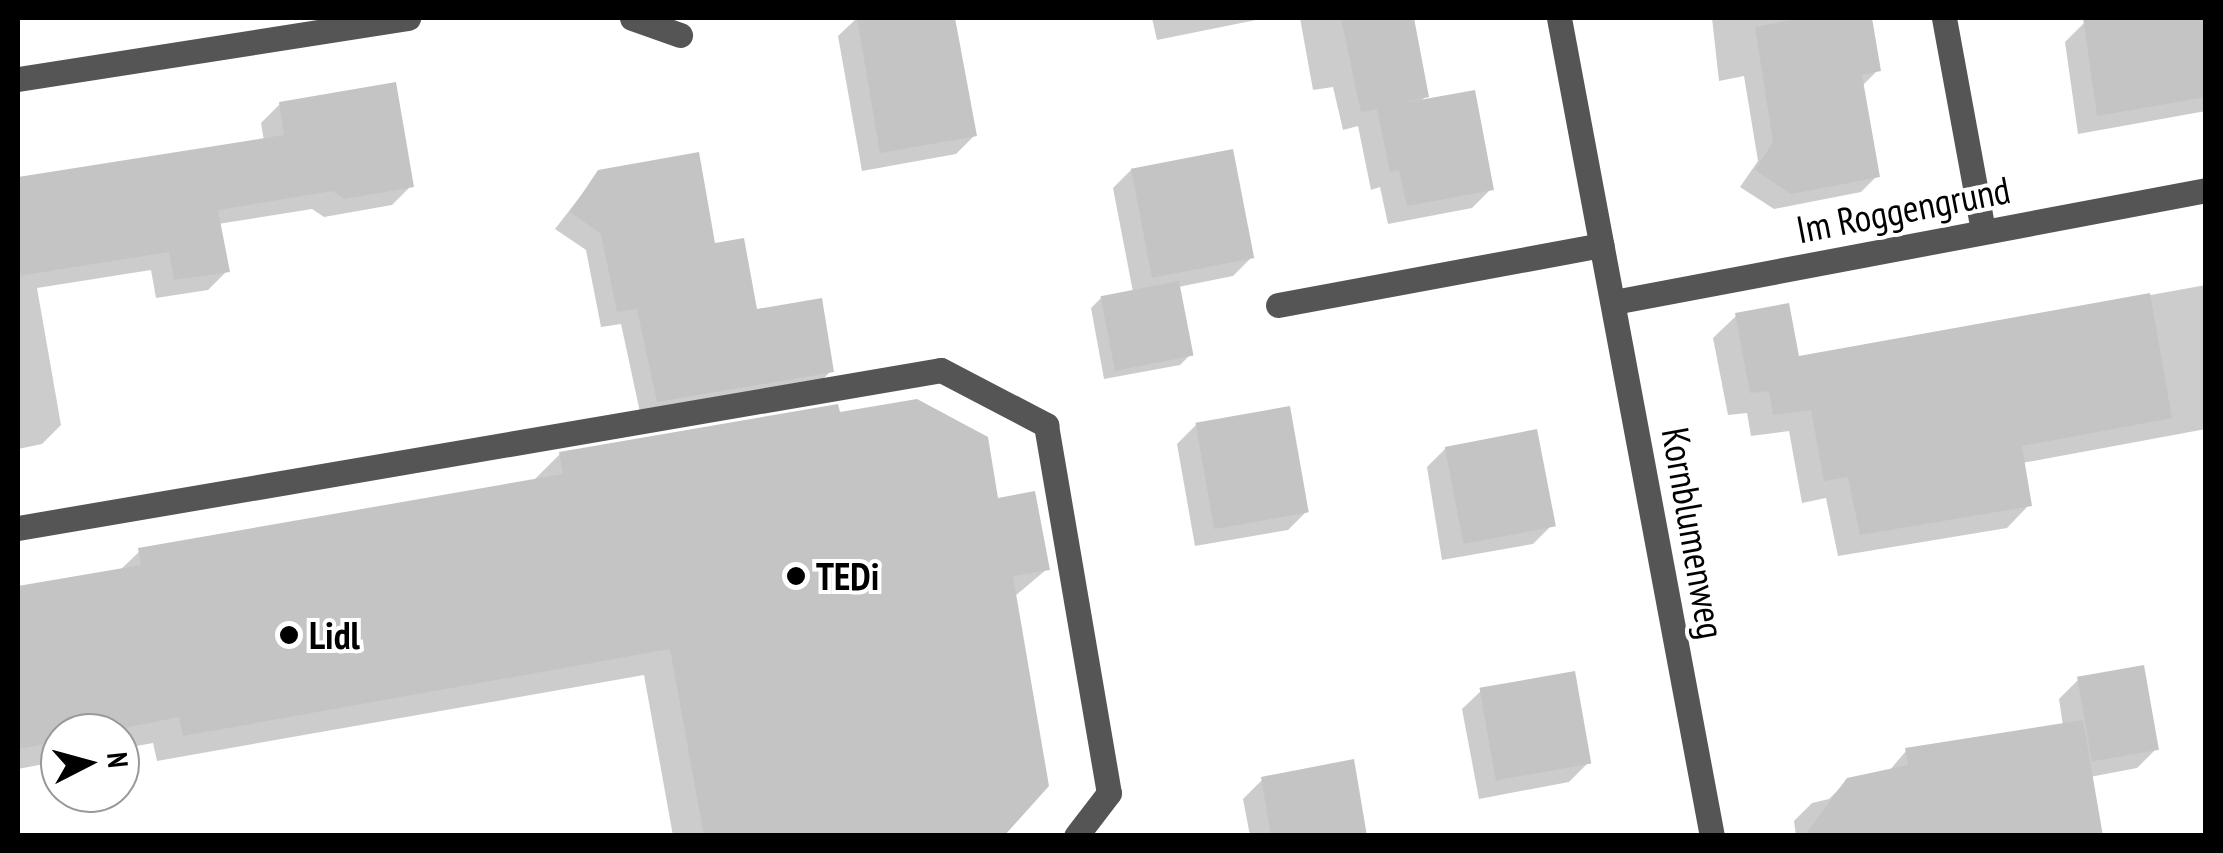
<!DOCTYPE html>
<style>
body{margin:0}
#map{position:relative;width:2223px;height:853px;overflow:hidden;background:#fff;font-family:"PT Sans Narrow",sans-serif}
div>[style]{position:absolute}
[style*='--x']{left:calc(var(--x)*1px);top:calc(var(--y)*1px);width:calc(var(--w)*1px);rotate:calc(var(--a)*1deg)}
.shadow>*{inset:0;background:#0003}
.building>*{inset:0;background:#c4c4c4;transform-origin:0 0}
.minor>*{height:25px;margin:-12.5px;padding:0 12.5px;transform-origin:12.5px;border-radius:12.5px;background:#555}
.dots>*{width:28px;height:28px;translate:-50% -50%;box-sizing:border-box;border:5px solid #fff;border-radius:50%}
span{translate:-50% -50%;white-space:nowrap;text-align:center;line-height:1.15;-webkit-text-stroke:8px #fff;paint-order:stroke}
.street-label{font-size:38px;color:#000}
.poi-label{font-size:38px;color:#000;font-weight:700}
.left{translate:0 -50%;text-align:left}
.frame{position:absolute;inset:0;border:20px solid #000;pointer-events:none}
.north{position:absolute;left:40px;top:713px;width:100px;height:100px;box-sizing:border-box;background:#fff;border:2px solid #999;border-radius:50%;rotate:84deg;font-size:28px;font-weight:700;line-height:40px;text-align:center;color:#000}
.north::after{content:'';display:block;margin:auto;width:35px;height:45px;background:#000;clip-path:polygon(50% 0,100% 100%,50% 72%,0 100%)}
</style>
<div id="map">
<div class="shadow">
<i style="clip-path:polygon(857px 18px,953px 18px,975px 135px,956px 154px,862px 171px,838px 36px)"></i>
<i style="clip-path:polygon(1152px 18px,1266px 18px,1157px 40px)"></i>
<i style="clip-path:polygon(1300px 18px,1411px 18px,1426px 96px,1420px 102px,1491px 189px,1472px 208px,1388px 224px,1380px 187px,1371px 190px,1358px 126px,1343px 130px,1333px 87px,1313px 90px)"></i>
<i style="clip-path:polygon(1712px 18px,1869px 18px,1878px 70px,1861px 87px,1877px 176px,1861px 192px,1774px 209px,1740px 187px,1758px 161px,1744px 76px,1719px 81px)"></i>
<i style="clip-path:polygon(2114px 18px,2206px 18px,2206px 111px,2078px 134px,2065px 42px,2084px 23px)"></i>
<i style="clip-path:polygon(280px 104px,411px 186px,392px 205px,324px 217px,312px 209px,218px 224px,227px 271px,208px 290px,156px 298px,151px 270px,37px 288px,61px 425px,42px 444px,18px 449px,18px 187px,264px 141px,261px 123px)"></i>
<i style="clip-path:polygon(1132px 169px,1252px 257px,1233px 276px,1178px 287px,1190px 355px,1180px 365px,1104px 379px,1091px 308px,1102px 297px,1133px 292px,1113px 188px)"></i>
<i style="clip-path:polygon(599px 172px,755px 311px,831px 371px,815px 387px,641px 417px,621px 324px,601px 327px,586px 250px,555px 229px)"></i>
<i style="clip-path:polygon(2206px 285px,2206px 429px,2022px 463px,2029px 505px,2007px 528px,1838px 556px,1826px 498px,1802px 503px,1789px 431px,1751px 436px,1747px 413px,1728px 415px,1713px 338px,1736px 316px,1797px 359px)"></i>
<i style="clip-path:polygon(837px 415px,996px 501px,1047px 569px,1014px 597px,1001px 836px,673px 836px,644px 675px,157px 761px,153px 743px,120px 749px,120px 733px,60px 733px,60px 761px,18px 769px,18px 588px,119px 571px,140px 551px,533px 481px,560px 454px)"></i>
<i style="clip-path:polygon(1196px 425px,1307px 511px,1288px 530px,1195px 546px,1177px 444px)"></i>
<i style="clip-path:polygon(1446px 448px,1552px 525px,1533px 544px,1442px 560px,1427px 467px)"></i>
<i style="clip-path:polygon(2078px 680px,2156px 749px,2137px 768px,2090px 777px,2100px 836px,1796px 836px,1794px 821px,1812px 803px,1829px 799px,1848px 780px,1889px 771px,1906px 751px,2063px 726px,2059px 699px)"></i>
<i style="clip-path:polygon(1482px 690px,1588px 763px,1569px 782px,1479px 799px,1462px 709px)"></i>
<i style="clip-path:polygon(1262px 780px,1364px 836px,1250px 836px,1243px 799px)"></i>
</div>
<div class="building">
<i style="clip-path:polygon(857px 18px,955px 18px,977px 136px,880px 153px)"></i>
<i style="clip-path:polygon(1341px 18px,1414px 18px,1429px 97px,1397px 104px,1475px 90px,1494px 190px,1407px 206px,1399px 170px,1390px 172px,1377px 109px,1361px 112px)"></i>
<i style="clip-path:polygon(1803px 18px,1872px 18px,1881px 71px,1862px 75px,1880px 177px,1791px 194px,1755px 170px,1773px 142px,1755px 27px)"></i>
<i style="clip-path:polygon(2083px 18px,2206px 18px,2206px 97px,2097px 116px)"></i>
<i style="clip-path:polygon(396px 82px,414px 187px,344px 199px,332px 191px,218px 210px,230px 272px,174px 280px,169px 252px,18px 276px,18px 177px,284px 135px,279px 102px)"></i>
<i style="left:1233px;top:149px;width:111px;height:104px;rotate:79deg"></i>
<i style="clip-path:polygon(699px 152px,715px 243px,744px 238px,757px 309px,822px 298px,834px 372px,657px 402px,637px 309px,617px 312px,601px 234px,570px 212px,598px 170px)"></i>
<i style="left:1179px;top:281px;width:76px;height:80px;rotate:79deg"></i>
<i style="clip-path:polygon(2150px 293px,2172px 418px,2022px 446px,2032px 506px,1860px 535px,1848px 477px,1824px 481px,1811px 410px,1773px 415px,1769px 391px,1750px 393px,1735px 313px,1789px 303px,1799px 356px)"></i>
<i style="clip-path:polygon(917px 399px,988px 437px,998px 498px,1035px 491px,1050px 570px,1013px 576px,1049px 786px,1004px 836px,704px 836px,670px 649px,183px 736px,179px 717px,100px 733px,60px 733px,60px 741px,18px 749px,18px 586px,141px 565px,138px 548px,563px 474px,559px 452px,838px 404px,840px 412px)"></i>
<i style="left:1290px;top:406px;width:108px;height:96px;rotate:80deg"></i>
<i style="left:1537px;top:429px;width:99px;height:94px;rotate:79deg"></i>
<i style="left:2144px;top:665px;width:86px;height:68px;rotate:80deg"></i>
<i style="left:1575px;top:671px;width:94px;height:97px;rotate:80deg"></i>
<i style="clip-path:polygon(2083px 720px,2103px 836px,1804px 836px,1847px 778px,1908px 765px,1905px 748px)"></i>
<i style="clip-path:polygon(1354px 759px,1367px 836px,1271px 836px,1261px 777px)"></i>
</div>
<div class="minor">
<i style="--x:632;--y:18;--w:51;--a:19.5"></i>
<i style="--x:1559;--y:18;--w:832;--a:79.41"></i>
<i style="--x:1944;--y:18;--w:217;--a:79.6"></i>
<i style="--x:18;--y:79;--w:395;--a:-8.9"></i>
<i style="--x:1614;--y:302;--w:603;--a:-10.71"></i>
<i style="--x:1278;--y:305;--w:329;--a:-10.5"></i>
<i style="--x:18;--y:528;--w:936;--a:-9.71"></i>
<i style="--x:941;--y:370;--w:119;--a:27.6"></i>
<i style="--x:1046;--y:425;--w:373;--a:80.3"></i>
<i style="--x:1109;--y:793;--w:54;--a:127.5"></i>
</div>
<div class="dots">
<i style="left:796px;top:576px;background:#000"></i>
<i style="left:289px;top:635px;background:#000"></i>
</div>
<div class="street-label">
<span style="left:1903px;top:209px;rotate:-11deg">Im Roggengrund</span>
<span style="left:1694px;top:533px;rotate:80deg">Kornblumenweg</span>
</div>
<div class="poi-label">
<span class="left" style="left:816px;top:576px">TEDi</span>
<span class="left" style="left:309px;top:635px">Lidl</span>
</div>
<div class="frame"></div>
<div class="north">N</div>
</div>
